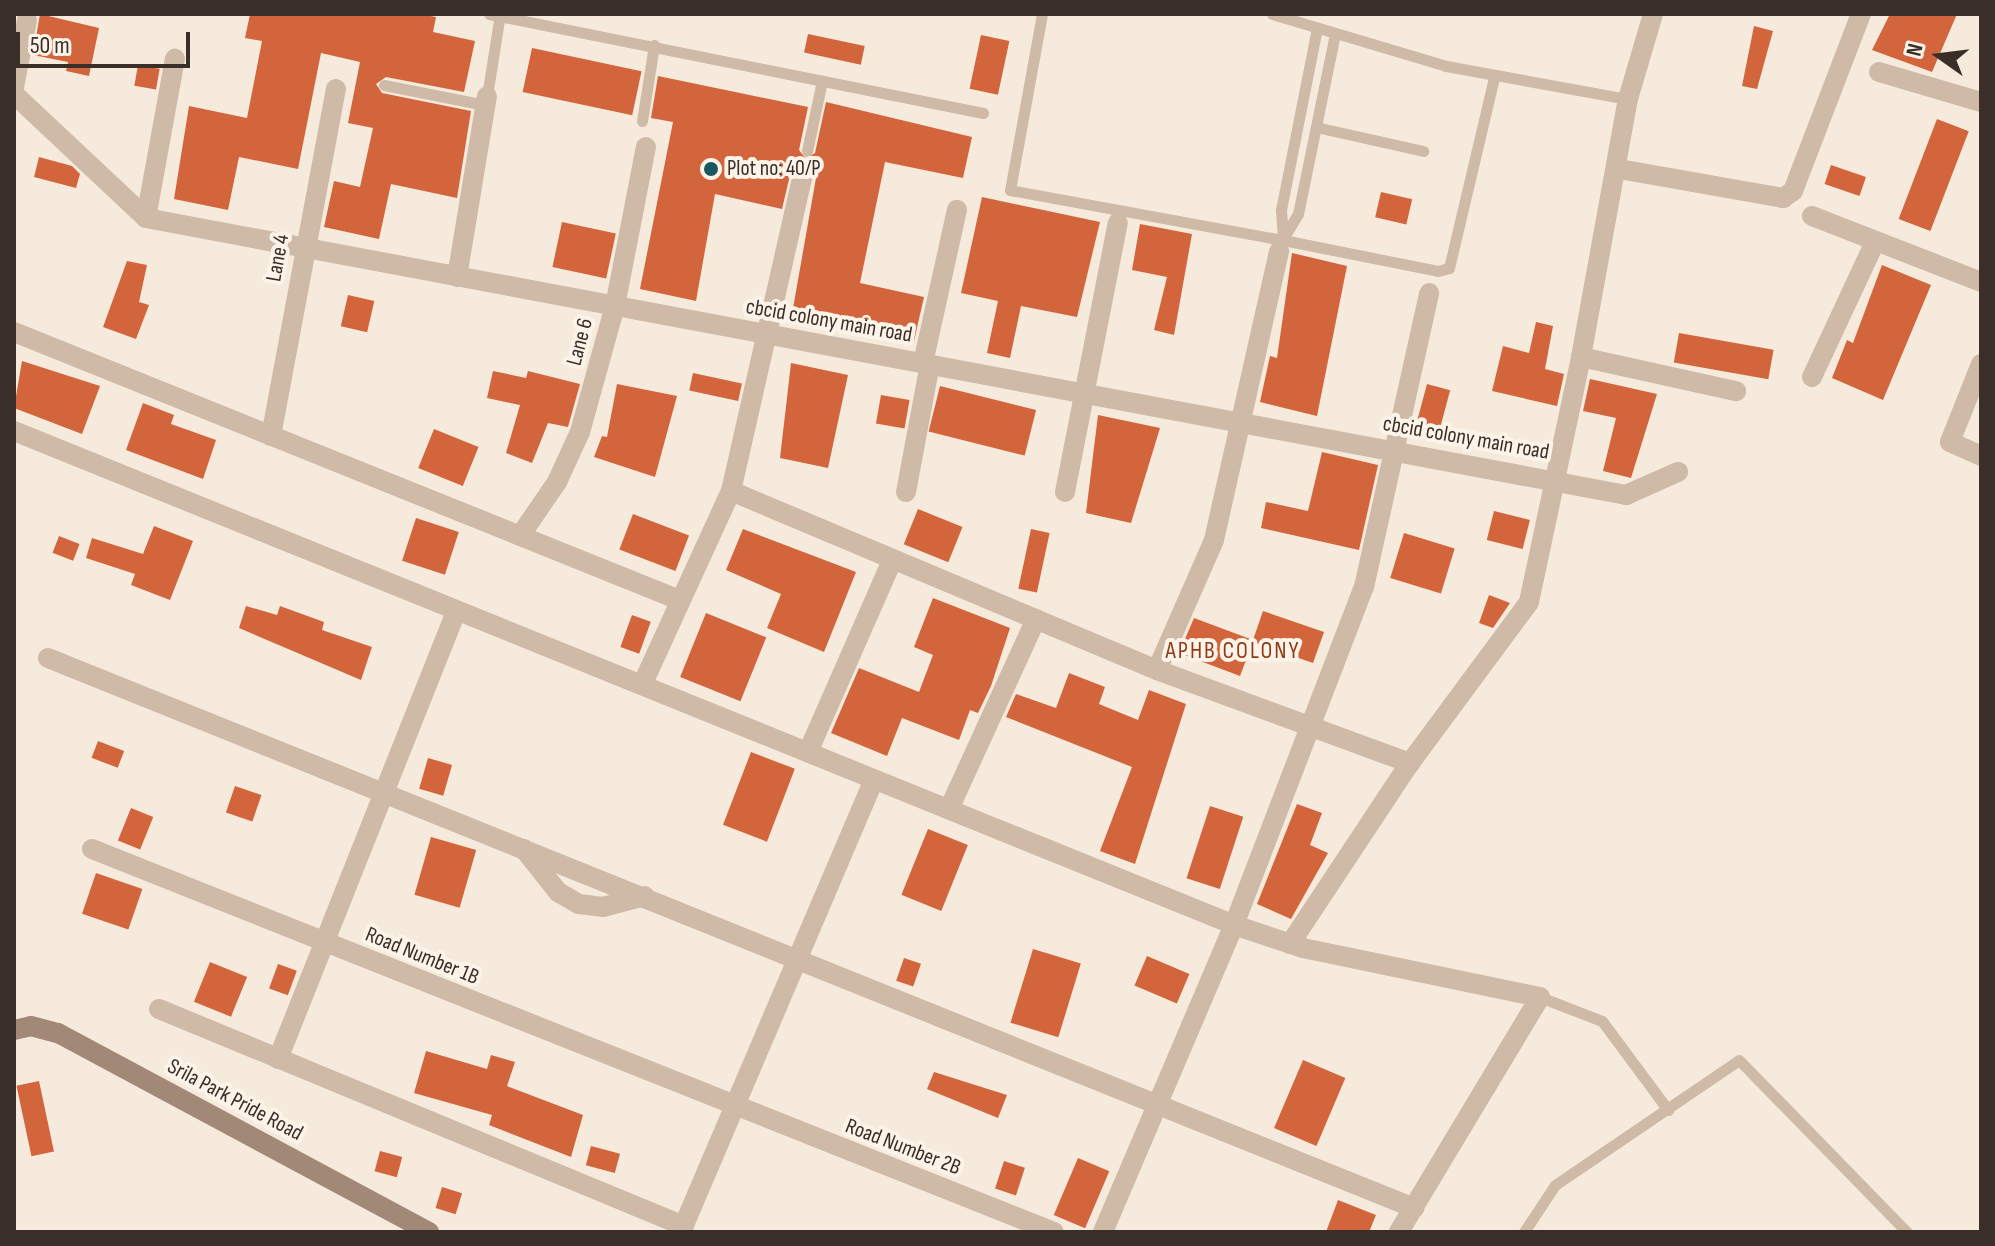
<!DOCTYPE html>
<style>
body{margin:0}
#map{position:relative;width:1995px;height:1246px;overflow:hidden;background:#f5eadc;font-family:"Sofia Sans Condensed",sans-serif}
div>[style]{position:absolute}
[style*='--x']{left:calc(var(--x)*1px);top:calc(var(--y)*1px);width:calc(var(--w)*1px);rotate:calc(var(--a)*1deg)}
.building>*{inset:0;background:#d2653c;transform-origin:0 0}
.lane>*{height:11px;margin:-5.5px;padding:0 5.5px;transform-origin:5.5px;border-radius:5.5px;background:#cebaa6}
.street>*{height:20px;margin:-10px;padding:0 10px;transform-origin:10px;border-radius:10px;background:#cebaa6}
.secondary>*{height:20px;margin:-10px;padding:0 10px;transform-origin:10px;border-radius:10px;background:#a28877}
.dots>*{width:22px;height:22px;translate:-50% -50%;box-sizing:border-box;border:4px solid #fcf4e9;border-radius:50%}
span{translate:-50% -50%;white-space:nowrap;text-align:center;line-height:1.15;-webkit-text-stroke:8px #fcf4e9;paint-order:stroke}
.poi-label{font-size:22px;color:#3a2e28}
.left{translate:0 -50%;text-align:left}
.street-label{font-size:22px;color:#3a2e28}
.neighbourhood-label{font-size:24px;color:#923918;letter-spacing:2px}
.frame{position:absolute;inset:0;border:16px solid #3a2e28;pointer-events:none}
.north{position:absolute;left:1899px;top:16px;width:80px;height:80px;-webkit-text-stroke:6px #fcf4e9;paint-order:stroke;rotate:284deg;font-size:22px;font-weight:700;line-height:32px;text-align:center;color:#3a2e28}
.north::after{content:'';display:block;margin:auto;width:28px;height:36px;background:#3a2e28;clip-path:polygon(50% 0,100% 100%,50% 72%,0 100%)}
.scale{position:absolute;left:16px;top:32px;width:174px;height:36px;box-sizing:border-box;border:4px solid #3a2e28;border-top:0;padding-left:10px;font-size:24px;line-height:28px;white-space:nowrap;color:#3a2e28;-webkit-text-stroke:6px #fcf4e9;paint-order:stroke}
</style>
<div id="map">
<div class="building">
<i style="clip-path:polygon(40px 14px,99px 28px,89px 76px,66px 71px,68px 62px,33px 55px)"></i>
<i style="clip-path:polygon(250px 14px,419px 14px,436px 17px,433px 32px,475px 41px,464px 92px,386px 77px,376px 84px,382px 93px,471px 111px,457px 198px,391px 184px,379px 239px,324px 227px,334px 181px,360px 187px,373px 128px,348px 123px,360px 62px,321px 53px,298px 169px,239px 157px,228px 210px,174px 199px,189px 106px,247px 118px,262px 41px,245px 38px)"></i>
<i style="clip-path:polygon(1890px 14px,1957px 14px,1932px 72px,1872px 50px)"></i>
<i style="clip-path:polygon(1754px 26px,1773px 31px,1757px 89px,1742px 86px)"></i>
<i style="left:808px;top:34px;width:58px;height:19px;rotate:12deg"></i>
<i style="left:981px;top:35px;width:29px;height:55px;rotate:12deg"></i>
<i style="left:532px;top:48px;width:112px;height:45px;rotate:12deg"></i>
<i style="left:138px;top:65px;width:22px;height:21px;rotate:10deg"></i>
<i style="clip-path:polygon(658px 76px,808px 107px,799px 150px,806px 159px,815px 153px,826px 102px,972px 137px,963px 178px,885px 162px,860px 283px,924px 297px,914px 341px,792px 314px,816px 178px,805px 162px,791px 171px,782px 209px,715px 194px,696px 301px,640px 289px,673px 122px,651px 118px)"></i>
<i style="left:1937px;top:119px;width:34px;height:107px;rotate:21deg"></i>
<i style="clip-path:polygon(39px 157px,72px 166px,80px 174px,76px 188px,34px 177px)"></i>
<i style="left:1831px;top:165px;width:37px;height:20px;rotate:19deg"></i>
<i style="left:1381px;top:192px;width:32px;height:26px;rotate:13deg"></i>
<i style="clip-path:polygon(982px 197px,1100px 222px,1077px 317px,1021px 306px,1010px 358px,987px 353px,998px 301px,961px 293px)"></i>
<i style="left:562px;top:222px;width:55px;height:46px;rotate:12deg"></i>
<i style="clip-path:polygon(1140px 224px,1192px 234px,1174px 335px,1154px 330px,1167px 277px,1132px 270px)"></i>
<i style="clip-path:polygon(1292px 253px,1347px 266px,1317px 416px,1260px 402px,1270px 356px,1277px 358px)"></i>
<i style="clip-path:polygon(127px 261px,147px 265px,139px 302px,149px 305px,136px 339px,103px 327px)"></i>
<i style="clip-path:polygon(1882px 265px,1931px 285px,1883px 400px,1832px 378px,1847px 340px,1853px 343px)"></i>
<i style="left:348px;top:295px;width:27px;height:32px;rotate:13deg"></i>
<i style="clip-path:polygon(1536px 322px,1553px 326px,1545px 369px,1564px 374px,1557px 406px,1492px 391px,1503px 346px,1529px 353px)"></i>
<i style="left:1679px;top:333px;width:96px;height:30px;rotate:10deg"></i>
<i style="clip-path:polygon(22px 361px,100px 386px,82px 434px,14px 408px)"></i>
<i style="clip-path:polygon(791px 363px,848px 375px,828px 468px,780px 458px)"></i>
<i style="clip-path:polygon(493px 371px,526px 378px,528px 371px,580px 384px,568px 427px,548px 423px,532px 463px,506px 453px,520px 405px,487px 398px)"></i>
<i style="left:693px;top:373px;width:50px;height:18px;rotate:12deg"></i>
<i style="clip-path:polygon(1590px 379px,1657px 394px,1631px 478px,1603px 471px,1616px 418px,1583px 411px)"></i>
<i style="clip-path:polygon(617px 384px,677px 396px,655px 477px,594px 457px,602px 436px,607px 437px)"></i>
<i style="left:1427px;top:384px;width:24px;height:52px;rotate:15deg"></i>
<i style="left:940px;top:386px;width:99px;height:47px;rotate:14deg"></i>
<i style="left:881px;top:395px;width:29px;height:29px;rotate:10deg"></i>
<i style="clip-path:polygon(143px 403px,174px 415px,171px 424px,216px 440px,203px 479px,126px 450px)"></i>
<i style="clip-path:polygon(1098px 415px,1160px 428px,1131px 523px,1086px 513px)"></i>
<i style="left:434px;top:429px;width:48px;height:42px;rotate:22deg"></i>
<i style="clip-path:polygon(1322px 452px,1378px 465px,1359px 550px,1261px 528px,1266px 502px,1308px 511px)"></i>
<i style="left:918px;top:509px;width:48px;height:38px;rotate:22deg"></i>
<i style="left:1494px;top:511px;width:37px;height:30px;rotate:14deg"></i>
<i style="left:633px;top:514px;width:60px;height:38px;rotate:21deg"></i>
<i style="left:416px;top:518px;width:45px;height:45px;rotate:18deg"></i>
<i style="clip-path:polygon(154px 526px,193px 541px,170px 600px,131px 585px,135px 574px,86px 558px,92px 538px,143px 554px)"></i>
<i style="clip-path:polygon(743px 529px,856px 572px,824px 652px,767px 628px,781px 594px,726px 570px)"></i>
<i style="left:1031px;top:529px;width:19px;height:61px;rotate:12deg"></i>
<i style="left:1404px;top:533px;width:53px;height:47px;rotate:17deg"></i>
<i style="left:59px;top:536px;width:22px;height:18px;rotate:21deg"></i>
<i style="clip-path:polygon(1489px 595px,1510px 603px,1493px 628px,1479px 623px)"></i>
<i style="clip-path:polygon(933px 598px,1010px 628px,991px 686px,978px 713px,970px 710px,959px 740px,902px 718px,887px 756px,831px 733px,859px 668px,919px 692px,933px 655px,914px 647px)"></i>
<i style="clip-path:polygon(246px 606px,277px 615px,280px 606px,324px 622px,322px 630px,372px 647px,361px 680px,239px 628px)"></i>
<i style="clip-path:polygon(1263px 611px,1324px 632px,1313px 663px,1253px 642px,1240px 676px,1179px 653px,1194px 618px,1253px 640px)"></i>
<i style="left:706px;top:613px;width:65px;height:69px;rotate:22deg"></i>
<i style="left:632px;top:615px;width:20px;height:34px;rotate:20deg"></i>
<i style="clip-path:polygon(1069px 673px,1105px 687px,1099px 704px,1138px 720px,1149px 690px,1186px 704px,1135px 864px,1100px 851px,1132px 767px,1006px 717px,1016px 694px,1056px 708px)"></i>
<i style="left:98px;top:741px;width:28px;height:18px;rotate:21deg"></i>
<i style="left:751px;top:752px;width:47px;height:78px;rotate:21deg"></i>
<i style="left:428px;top:758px;width:25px;height:32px;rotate:16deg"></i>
<i style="left:235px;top:786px;width:28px;height:28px;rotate:19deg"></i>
<i style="clip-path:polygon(1297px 804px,1322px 813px,1310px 845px,1328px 853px,1291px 919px,1257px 904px)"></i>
<i style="left:1210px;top:806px;width:35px;height:76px;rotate:18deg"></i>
<i style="left:131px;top:808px;width:24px;height:35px;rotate:22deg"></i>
<i style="left:928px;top:829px;width:43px;height:71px;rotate:22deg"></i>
<i style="left:431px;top:837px;width:47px;height:60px;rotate:16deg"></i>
<i style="left:96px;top:873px;width:49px;height:43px;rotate:19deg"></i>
<i style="left:1033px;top:949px;width:50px;height:77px;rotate:17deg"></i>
<i style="left:1147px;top:956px;width:46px;height:32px;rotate:23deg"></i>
<i style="left:904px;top:958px;width:18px;height:24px;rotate:19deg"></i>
<i style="left:210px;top:962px;width:40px;height:43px;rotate:22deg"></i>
<i style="left:278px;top:964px;width:20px;height:26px;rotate:20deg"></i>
<i style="clip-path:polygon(426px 1051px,487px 1069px,491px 1055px,515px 1062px,507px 1086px,583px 1115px,571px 1157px,489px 1125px,492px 1115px,414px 1093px)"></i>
<i style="left:1303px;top:1060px;width:46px;height:74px;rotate:23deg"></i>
<i style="clip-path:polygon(934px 1072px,1007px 1095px,998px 1118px,927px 1089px)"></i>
<i style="left:39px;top:1081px;width:72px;height:23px;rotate:78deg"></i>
<i style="left:591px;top:1146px;width:30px;height:20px;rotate:15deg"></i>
<i style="left:380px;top:1151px;width:23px;height:21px;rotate:15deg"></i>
<i style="left:1078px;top:1158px;width:34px;height:62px;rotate:23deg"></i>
<i style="left:1004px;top:1161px;width:22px;height:29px;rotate:18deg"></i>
<i style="left:442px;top:1187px;width:21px;height:22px;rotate:17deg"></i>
<i style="clip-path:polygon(1338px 1200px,1376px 1215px,1369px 1232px,1326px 1232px)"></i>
</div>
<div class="lane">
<i style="--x:489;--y:14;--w:504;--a:11.33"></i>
<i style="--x:1042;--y:14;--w:179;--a:100.3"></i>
<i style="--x:1010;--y:190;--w:278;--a:10.4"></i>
<i style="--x:1272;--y:14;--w:182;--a:16.6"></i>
<i style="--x:1446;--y:66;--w:185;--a:10.3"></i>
<i style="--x:1317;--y:28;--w:186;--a:101.2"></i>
<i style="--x:1281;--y:210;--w:30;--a:86"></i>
<i style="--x:1283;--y:240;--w:158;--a:11.3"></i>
<i style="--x:1438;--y:271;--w:11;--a:-15"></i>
<i style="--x:1449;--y:268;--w:196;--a:-76.7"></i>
<i style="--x:384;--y:85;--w:103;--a:11.2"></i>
<i style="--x:487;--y:96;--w:83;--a:-81"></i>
<i style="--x:642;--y:121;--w:77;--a:-81"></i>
<i style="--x:1316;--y:127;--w:110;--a:12.6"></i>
<i style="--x:807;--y:151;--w:72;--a:-77.9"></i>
<i style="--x:1284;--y:237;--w:27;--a:-59"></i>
<i style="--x:1298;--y:214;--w:184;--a:-78.4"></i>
<i style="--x:1540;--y:997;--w:66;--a:21.2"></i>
<i style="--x:1602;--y:1021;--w:111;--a:53.4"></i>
<i style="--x:1524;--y:1232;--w:56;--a:-56.6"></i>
<i style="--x:1555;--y:1185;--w:222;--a:-34.2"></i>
<i style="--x:1739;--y:1060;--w:240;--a:45.7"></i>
</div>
<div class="street">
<i style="--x:1879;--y:72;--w:106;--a:16.4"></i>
<i style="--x:14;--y:87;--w:68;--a:-79"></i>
<i style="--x:14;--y:94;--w:181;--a:43.2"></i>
<i style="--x:146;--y:218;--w:1506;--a:10.6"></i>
<i style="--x:1626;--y:495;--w:57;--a:-23.9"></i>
<i style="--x:1619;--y:169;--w:167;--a:10"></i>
<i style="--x:1783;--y:198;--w:12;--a:-35"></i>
<i style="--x:1793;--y:191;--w:190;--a:-69"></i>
<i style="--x:1812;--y:216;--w:181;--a:21.3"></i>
<i style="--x:146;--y:218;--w:162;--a:-79.7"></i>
<i style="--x:457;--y:277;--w:183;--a:-80.6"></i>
<i style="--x:14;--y:332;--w:715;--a:21.94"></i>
<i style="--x:1581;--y:357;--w:262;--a:-79.7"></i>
<i style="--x:1628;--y:99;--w:89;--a:-73.6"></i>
<i style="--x:923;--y:363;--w:157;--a:-77.5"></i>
<i style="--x:1981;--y:364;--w:84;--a:111.7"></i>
<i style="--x:1950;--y:442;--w:34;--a:24"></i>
<i style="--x:1812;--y:377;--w:149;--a:-65"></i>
<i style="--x:14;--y:431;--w:1316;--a:22.04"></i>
<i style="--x:1234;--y:925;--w:73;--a:18.4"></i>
<i style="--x:1303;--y:948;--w:242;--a:11.7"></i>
<i style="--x:1540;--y:997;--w:274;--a:121"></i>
<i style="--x:271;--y:436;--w:353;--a:-79.4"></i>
<i style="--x:731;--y:491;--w:462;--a:22.8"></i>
<i style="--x:1157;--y:670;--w:270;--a:20.2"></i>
<i style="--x:1410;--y:763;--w:200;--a:-53.5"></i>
<i style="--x:1529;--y:602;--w:250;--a:-78"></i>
<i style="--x:1581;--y:357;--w:159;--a:12.4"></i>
<i style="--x:906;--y:492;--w:130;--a:-79.4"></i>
<i style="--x:1065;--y:492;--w:274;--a:-78.9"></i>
<i style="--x:520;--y:536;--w:65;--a:-55.6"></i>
<i style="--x:557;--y:482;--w:55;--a:-65.3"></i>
<i style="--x:580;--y:432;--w:131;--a:-74.5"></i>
<i style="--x:615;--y:306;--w:162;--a:-79"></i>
<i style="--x:48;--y:658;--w:1473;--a:21.93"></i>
<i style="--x:1157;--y:670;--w:142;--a:-66.3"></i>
<i style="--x:1214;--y:540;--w:296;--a:-77.3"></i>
<i style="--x:643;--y:683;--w:211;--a:-65.4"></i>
<i style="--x:731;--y:491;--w:324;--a:-77.2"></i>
<i style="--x:808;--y:752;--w:209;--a:-66.3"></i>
<i style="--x:949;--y:809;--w:209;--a:-65.4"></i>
<i style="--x:92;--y:849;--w:1035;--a:21.71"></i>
<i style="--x:524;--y:849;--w:55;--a:51.7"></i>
<i style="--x:558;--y:892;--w:24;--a:30"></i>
<i style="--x:579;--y:904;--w:24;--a:7"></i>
<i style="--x:603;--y:907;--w:43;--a:-14.7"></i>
<i style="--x:1290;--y:944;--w:217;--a:-56.5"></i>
<i style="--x:159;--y:1009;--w:568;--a:22.46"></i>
<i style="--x:278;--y:1059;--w:481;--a:-68.3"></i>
<i style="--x:681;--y:1232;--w:492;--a:-66.9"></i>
<i style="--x:1103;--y:1232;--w:334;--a:-66.9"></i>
<i style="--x:1234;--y:925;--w:362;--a:-69"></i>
<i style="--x:1364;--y:587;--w:301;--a:-77.5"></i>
</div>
<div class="secondary">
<i style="--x:14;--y:1030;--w:17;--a:-13"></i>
<i style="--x:31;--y:1026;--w:28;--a:15"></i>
<i style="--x:58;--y:1033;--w:421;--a:28.2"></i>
</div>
<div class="dots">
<i style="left:711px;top:169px;background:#185960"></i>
</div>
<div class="poi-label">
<span class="left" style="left:727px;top:169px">Plot no: 40/P</span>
</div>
<div class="street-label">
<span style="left:278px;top:258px;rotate:-80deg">Lane 4</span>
<span style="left:829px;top:321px;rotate:10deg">cbcid colony main road</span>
<span style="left:580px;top:342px;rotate:-75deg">Lane 6</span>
<span style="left:1466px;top:438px;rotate:10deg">cbcid colony main road</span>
<span style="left:422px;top:956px;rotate:22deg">Road Number 1B</span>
<span style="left:235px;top:1100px;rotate:28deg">Srila Park Pride Road</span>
<span style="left:903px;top:1147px;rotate:21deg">Road Number 2B</span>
</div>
<div class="neighbourhood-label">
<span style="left:1233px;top:651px">APHB COLONY</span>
</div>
<div class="frame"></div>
<div class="north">N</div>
<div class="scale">50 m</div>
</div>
